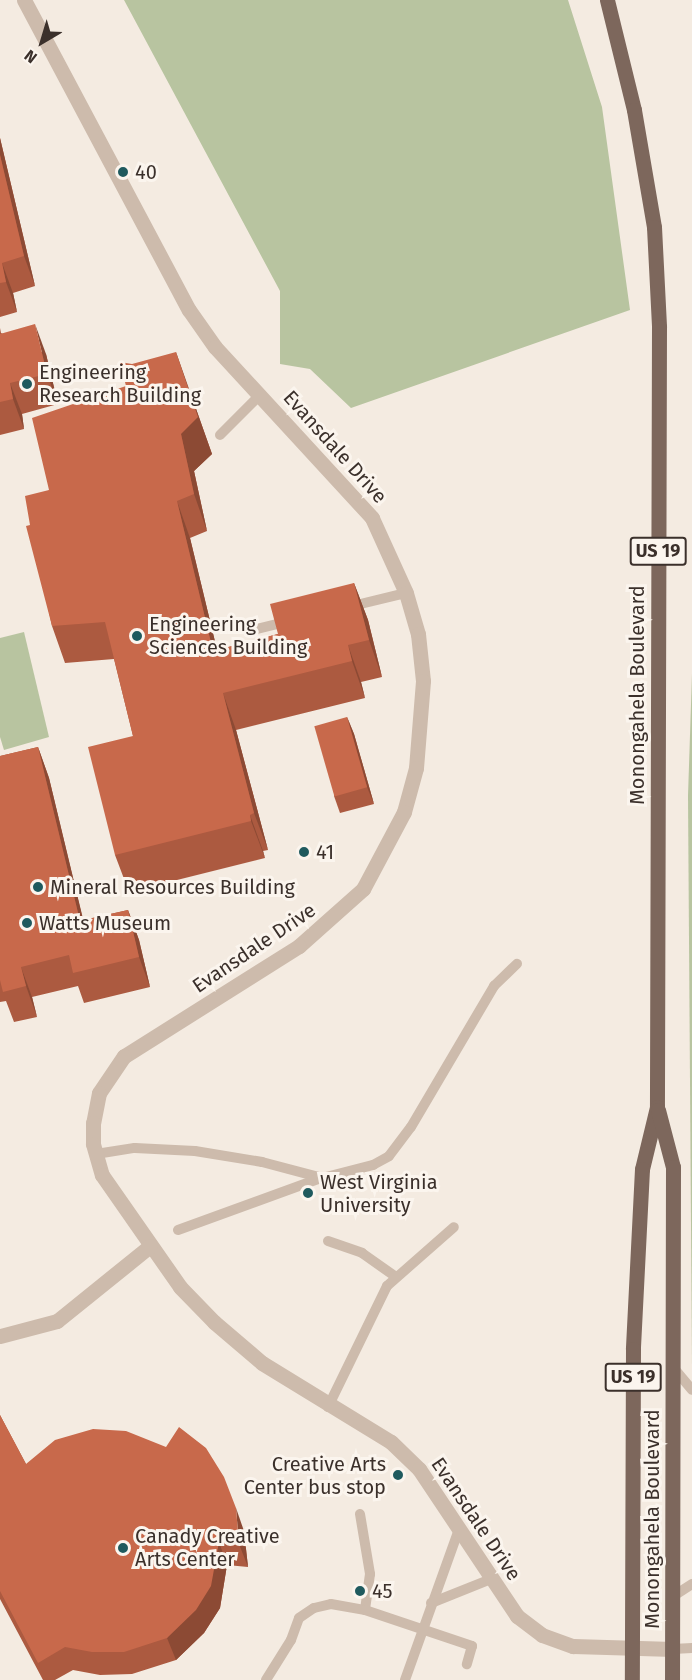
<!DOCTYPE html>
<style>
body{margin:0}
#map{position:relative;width:692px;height:1680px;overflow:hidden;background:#f4ebe1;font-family:"Fira Sans",sans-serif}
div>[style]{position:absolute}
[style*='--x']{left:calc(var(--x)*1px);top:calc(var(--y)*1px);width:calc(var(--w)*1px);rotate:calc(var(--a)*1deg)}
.green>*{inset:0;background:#b8c4a0}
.lane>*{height:10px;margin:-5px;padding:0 5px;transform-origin:5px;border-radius:5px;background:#cdbbac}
.street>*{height:15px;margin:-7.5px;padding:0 7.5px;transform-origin:7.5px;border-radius:7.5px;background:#cdbbac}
.primary>*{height:15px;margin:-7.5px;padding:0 7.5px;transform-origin:7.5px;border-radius:7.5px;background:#7d675c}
.wall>*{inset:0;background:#ac5a40}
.shaded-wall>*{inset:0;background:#8c4a34}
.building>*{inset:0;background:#c8694b;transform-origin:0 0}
.dots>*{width:16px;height:16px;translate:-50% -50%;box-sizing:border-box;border:3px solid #fbf5ee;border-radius:50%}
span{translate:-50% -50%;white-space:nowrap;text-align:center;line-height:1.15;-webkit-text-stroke:6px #fbf5ee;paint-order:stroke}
.shield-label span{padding:2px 4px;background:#fbf5ee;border:2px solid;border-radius:4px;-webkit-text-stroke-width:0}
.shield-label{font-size:18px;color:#3b302b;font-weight:700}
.poi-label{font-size:20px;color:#3b302b}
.left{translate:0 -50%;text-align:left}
.right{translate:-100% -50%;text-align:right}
.street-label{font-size:20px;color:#3b302b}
.north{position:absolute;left:12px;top:12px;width:60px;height:60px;-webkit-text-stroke:4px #fbf5ee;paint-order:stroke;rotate:218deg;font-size:16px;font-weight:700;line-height:24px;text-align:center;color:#3b302b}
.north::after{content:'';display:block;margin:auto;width:21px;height:27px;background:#3b302b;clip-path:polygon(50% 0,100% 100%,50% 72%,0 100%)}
</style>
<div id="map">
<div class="green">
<i style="clip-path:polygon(124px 0,568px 0,602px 107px,630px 310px,351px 408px,310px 369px,280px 364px,280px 291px)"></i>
<i style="clip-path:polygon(24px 632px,49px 737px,4px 750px,0 737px,0 638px)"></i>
<i style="clip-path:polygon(692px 674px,692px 1367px,688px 796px)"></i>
</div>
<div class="lane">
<i style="--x:220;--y:435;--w:55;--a:-45"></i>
<i style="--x:348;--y:607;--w:60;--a:-13.6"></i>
<i style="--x:253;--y:630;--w:37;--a:-14"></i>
<i style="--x:96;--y:1154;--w:39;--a:-9"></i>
<i style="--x:135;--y:1148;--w:60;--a:2.9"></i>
<i style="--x:195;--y:1151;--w:68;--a:9.3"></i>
<i style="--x:262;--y:1162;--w:62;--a:14.9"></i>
<i style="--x:322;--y:1178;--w:53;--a:-14.3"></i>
<i style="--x:373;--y:1165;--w:18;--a:-29"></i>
<i style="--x:389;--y:1156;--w:36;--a:-53"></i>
<i style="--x:411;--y:1127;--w:164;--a:-59.5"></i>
<i style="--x:494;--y:986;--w:32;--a:-44"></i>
<i style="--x:178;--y:1230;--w:152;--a:-20"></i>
<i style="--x:328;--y:1241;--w:36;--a:19"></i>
<i style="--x:362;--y:1253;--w:42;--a:35.2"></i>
<i style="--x:672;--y:1366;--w:31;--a:50"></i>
<i style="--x:328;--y:1407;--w:135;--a:-64"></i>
<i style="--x:387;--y:1286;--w:89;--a:-41.4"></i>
<i style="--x:360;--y:1514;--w:61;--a:80.5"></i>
<i style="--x:370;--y:1574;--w:36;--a:98"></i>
<i style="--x:675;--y:1595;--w:20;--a:-33"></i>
<i style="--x:431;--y:1603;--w:65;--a:-21.8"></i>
<i style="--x:673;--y:1649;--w:19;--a:-3"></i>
<i style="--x:266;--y:1680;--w:47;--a:-58"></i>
<i style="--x:291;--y:1640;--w:23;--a:-70"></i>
<i style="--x:299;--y:1618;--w:18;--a:-34"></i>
<i style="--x:314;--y:1608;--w:17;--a:-13"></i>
<i style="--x:331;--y:1604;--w:35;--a:10"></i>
<i style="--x:365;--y:1610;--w:113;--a:18.6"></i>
<i style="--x:472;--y:1646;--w:19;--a:106"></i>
<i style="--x:405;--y:1680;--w:160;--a:-70.3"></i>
</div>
<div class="street">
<i style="--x:24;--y:0;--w:351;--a:62"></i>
<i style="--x:189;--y:310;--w:45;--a:54.9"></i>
<i style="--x:215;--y:347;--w:232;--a:47.4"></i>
<i style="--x:372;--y:518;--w:82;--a:65.6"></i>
<i style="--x:406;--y:593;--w:43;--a:73.7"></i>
<i style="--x:418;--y:634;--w:47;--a:83.9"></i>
<i style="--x:423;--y:681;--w:87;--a:94.6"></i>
<i style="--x:416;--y:768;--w:46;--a:105.3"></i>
<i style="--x:404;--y:812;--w:87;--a:118"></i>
<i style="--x:363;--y:889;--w:86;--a:138.3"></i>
<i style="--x:299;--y:946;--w:207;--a:147.8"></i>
<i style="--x:124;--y:1056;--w:45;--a:124"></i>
<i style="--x:99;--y:1093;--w:31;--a:101"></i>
<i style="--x:93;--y:1123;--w:21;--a:90"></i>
<i style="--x:93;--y:1144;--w:32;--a:74"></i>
<i style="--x:102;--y:1175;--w:136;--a:55.1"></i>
<i style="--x:180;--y:1287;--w:49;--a:45.8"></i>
<i style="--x:214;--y:1322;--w:63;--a:40.5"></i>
<i style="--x:262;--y:1363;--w:151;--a:31.5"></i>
<i style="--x:391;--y:1442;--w:39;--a:44"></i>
<i style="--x:419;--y:1469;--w:177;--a:56.3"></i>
<i style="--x:517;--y:1616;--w:31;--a:37"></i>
<i style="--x:542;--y:1635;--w:33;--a:20"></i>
<i style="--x:573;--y:1646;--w:100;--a:1.7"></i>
<i style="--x:0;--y:1336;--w:59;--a:-14.7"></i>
<i style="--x:57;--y:1321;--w:119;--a:-38.9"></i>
</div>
<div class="primary">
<i style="--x:607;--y:0;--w:113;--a:76.2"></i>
<i style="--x:634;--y:110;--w:119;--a:80.3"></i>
<i style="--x:654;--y:227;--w:100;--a:87.1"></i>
<i style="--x:659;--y:327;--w:780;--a:90.15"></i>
<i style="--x:657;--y:1107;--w:64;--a:103.6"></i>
<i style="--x:642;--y:1169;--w:180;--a:92.9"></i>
<i style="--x:633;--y:1349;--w:331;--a:90.2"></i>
<i style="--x:658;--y:1110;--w:59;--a:75.3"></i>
<i style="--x:673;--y:1167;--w:513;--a:90.11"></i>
</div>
<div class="wall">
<i style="clip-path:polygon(0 138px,35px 286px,13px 293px,17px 312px,0 317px)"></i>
<i style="clip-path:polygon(0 328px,1px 333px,46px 354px,58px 404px,22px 414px,24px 429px,0 435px)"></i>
<i style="clip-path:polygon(189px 389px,212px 454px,194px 471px,207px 531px,190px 538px,217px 650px,278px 634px,354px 583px,368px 620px,382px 677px,361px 682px,365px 698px,236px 730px,268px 850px,263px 851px,265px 858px,129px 892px,115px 855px,133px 736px,114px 659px,65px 663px,52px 626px,30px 525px,49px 490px)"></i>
<i style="clip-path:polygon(347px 717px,354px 734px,374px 804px,340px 813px,334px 796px)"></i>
<i style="clip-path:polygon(38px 747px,49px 778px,83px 920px,128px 910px,139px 940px,150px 987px,84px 1003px,78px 986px,32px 997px,37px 1017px,14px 1022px,6px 1001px,0 1002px,0 756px)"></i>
<i style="clip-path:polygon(0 1415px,26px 1464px,244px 1531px,248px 1567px,227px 1565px,220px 1608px,204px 1633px,176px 1660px,132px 1674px,100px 1675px,73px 1670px,55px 1680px,43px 1680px,0 1599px)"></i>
</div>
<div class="shaded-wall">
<i style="clip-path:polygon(0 138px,35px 286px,24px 256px,0 155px)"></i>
<i style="clip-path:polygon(2px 263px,13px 293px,17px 312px,6px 282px)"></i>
<i style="clip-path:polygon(35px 324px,46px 354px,58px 404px,47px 374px)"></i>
<i style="clip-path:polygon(176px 352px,212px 454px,194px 471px,207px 531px,194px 494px,181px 434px)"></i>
<i style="clip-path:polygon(10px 383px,22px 414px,24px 429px,13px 399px)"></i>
<i style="clip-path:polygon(177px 501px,190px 538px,226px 687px,213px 651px)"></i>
<i style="clip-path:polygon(354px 583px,368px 620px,382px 677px,369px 640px)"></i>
<i style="clip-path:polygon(348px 645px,361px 682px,365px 698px,352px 661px)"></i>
<i style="clip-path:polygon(223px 693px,236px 730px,268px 850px,254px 813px)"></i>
<i style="clip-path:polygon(347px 717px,354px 734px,374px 804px,367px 787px)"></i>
<i style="clip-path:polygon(38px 747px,49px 778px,91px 952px,80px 921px)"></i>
<i style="clip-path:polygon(250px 815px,263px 851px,265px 858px,251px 821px)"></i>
<i style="clip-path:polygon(128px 910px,139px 940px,150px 987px,139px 957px)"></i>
<i style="clip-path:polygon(21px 967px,32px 997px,37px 1017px,26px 986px)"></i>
<i style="clip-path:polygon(236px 1508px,244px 1531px,248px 1567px,239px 1544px)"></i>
<i style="clip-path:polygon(219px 1542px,227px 1565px,220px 1608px,204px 1633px,176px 1660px,167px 1638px)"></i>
</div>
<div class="building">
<i style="clip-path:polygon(0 155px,24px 256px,2px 263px,6px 282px,0 283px)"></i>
<i style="clip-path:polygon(35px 324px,47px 374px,10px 383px,13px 399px,0 402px,0 334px)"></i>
<i style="clip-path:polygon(176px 352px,198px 417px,181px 434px,194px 494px,177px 501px,213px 651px,278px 634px,270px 604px,354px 583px,369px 640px,348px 645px,352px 661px,223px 693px,254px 813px,250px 815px,251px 821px,115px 855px,88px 747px,133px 736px,105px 622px,52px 626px,26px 526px,30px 525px,25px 496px,49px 490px,32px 418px,126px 386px,120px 362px,132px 364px)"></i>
<i style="left:347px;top:717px;width:73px;height:34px;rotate:74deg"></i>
<i style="clip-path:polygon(38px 747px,80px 921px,128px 910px,139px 957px,73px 973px,69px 955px,21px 967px,26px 986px,3px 992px,0 980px,0 756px)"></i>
<i style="clip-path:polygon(0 1415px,26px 1464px,55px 1440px,93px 1429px,126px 1431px,166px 1447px,179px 1427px,206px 1448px,224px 1477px,236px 1508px,239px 1544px,219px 1542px,211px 1586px,196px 1610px,167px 1638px,124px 1652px,92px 1652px,65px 1647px,38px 1663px,0 1591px)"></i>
</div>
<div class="dots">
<i style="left:123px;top:172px;background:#1f5a5e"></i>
<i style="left:27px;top:384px;background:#1f5a5e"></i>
<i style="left:137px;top:636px;background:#1f5a5e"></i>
<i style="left:304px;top:852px;background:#1f5a5e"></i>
<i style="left:38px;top:887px;background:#1f5a5e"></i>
<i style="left:27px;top:923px;background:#1f5a5e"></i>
<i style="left:308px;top:1193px;background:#1f5a5e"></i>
<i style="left:398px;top:1475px;background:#1f5a5e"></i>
<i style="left:123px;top:1548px;background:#1f5a5e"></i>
<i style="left:360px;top:1591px;background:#1f5a5e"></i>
</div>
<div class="shield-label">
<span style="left:658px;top:551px">US 19</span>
<span style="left:633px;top:1377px">US 19</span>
</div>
<div class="poi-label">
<span class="left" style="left:135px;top:172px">40</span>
<span class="left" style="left:39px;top:384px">Engineering<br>Research Building</span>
<span class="left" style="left:149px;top:636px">Engineering<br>Sciences Building</span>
<span class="left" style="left:316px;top:852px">41</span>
<span class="left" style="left:50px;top:887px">Mineral Resources Building</span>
<span class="left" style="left:39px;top:923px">Watts Museum</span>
<span class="left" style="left:320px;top:1194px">West Virginia<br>University</span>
<span class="right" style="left:386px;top:1476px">Creative Arts<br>Center bus stop</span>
<span class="left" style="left:135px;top:1548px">Canady Creative<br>Arts Center</span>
<span class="left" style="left:372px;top:1591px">45</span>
</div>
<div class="street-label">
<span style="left:335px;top:447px;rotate:48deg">Evansdale Drive</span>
<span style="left:637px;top:695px;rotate:-90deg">Monongahela Boulevard</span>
<span style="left:254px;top:948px;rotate:-34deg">Evansdale Drive</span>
<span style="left:476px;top:1519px;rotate:56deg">Evansdale Drive</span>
<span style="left:652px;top:1519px;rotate:-90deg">Monongahela Boulevard</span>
</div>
<div class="north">N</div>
</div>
